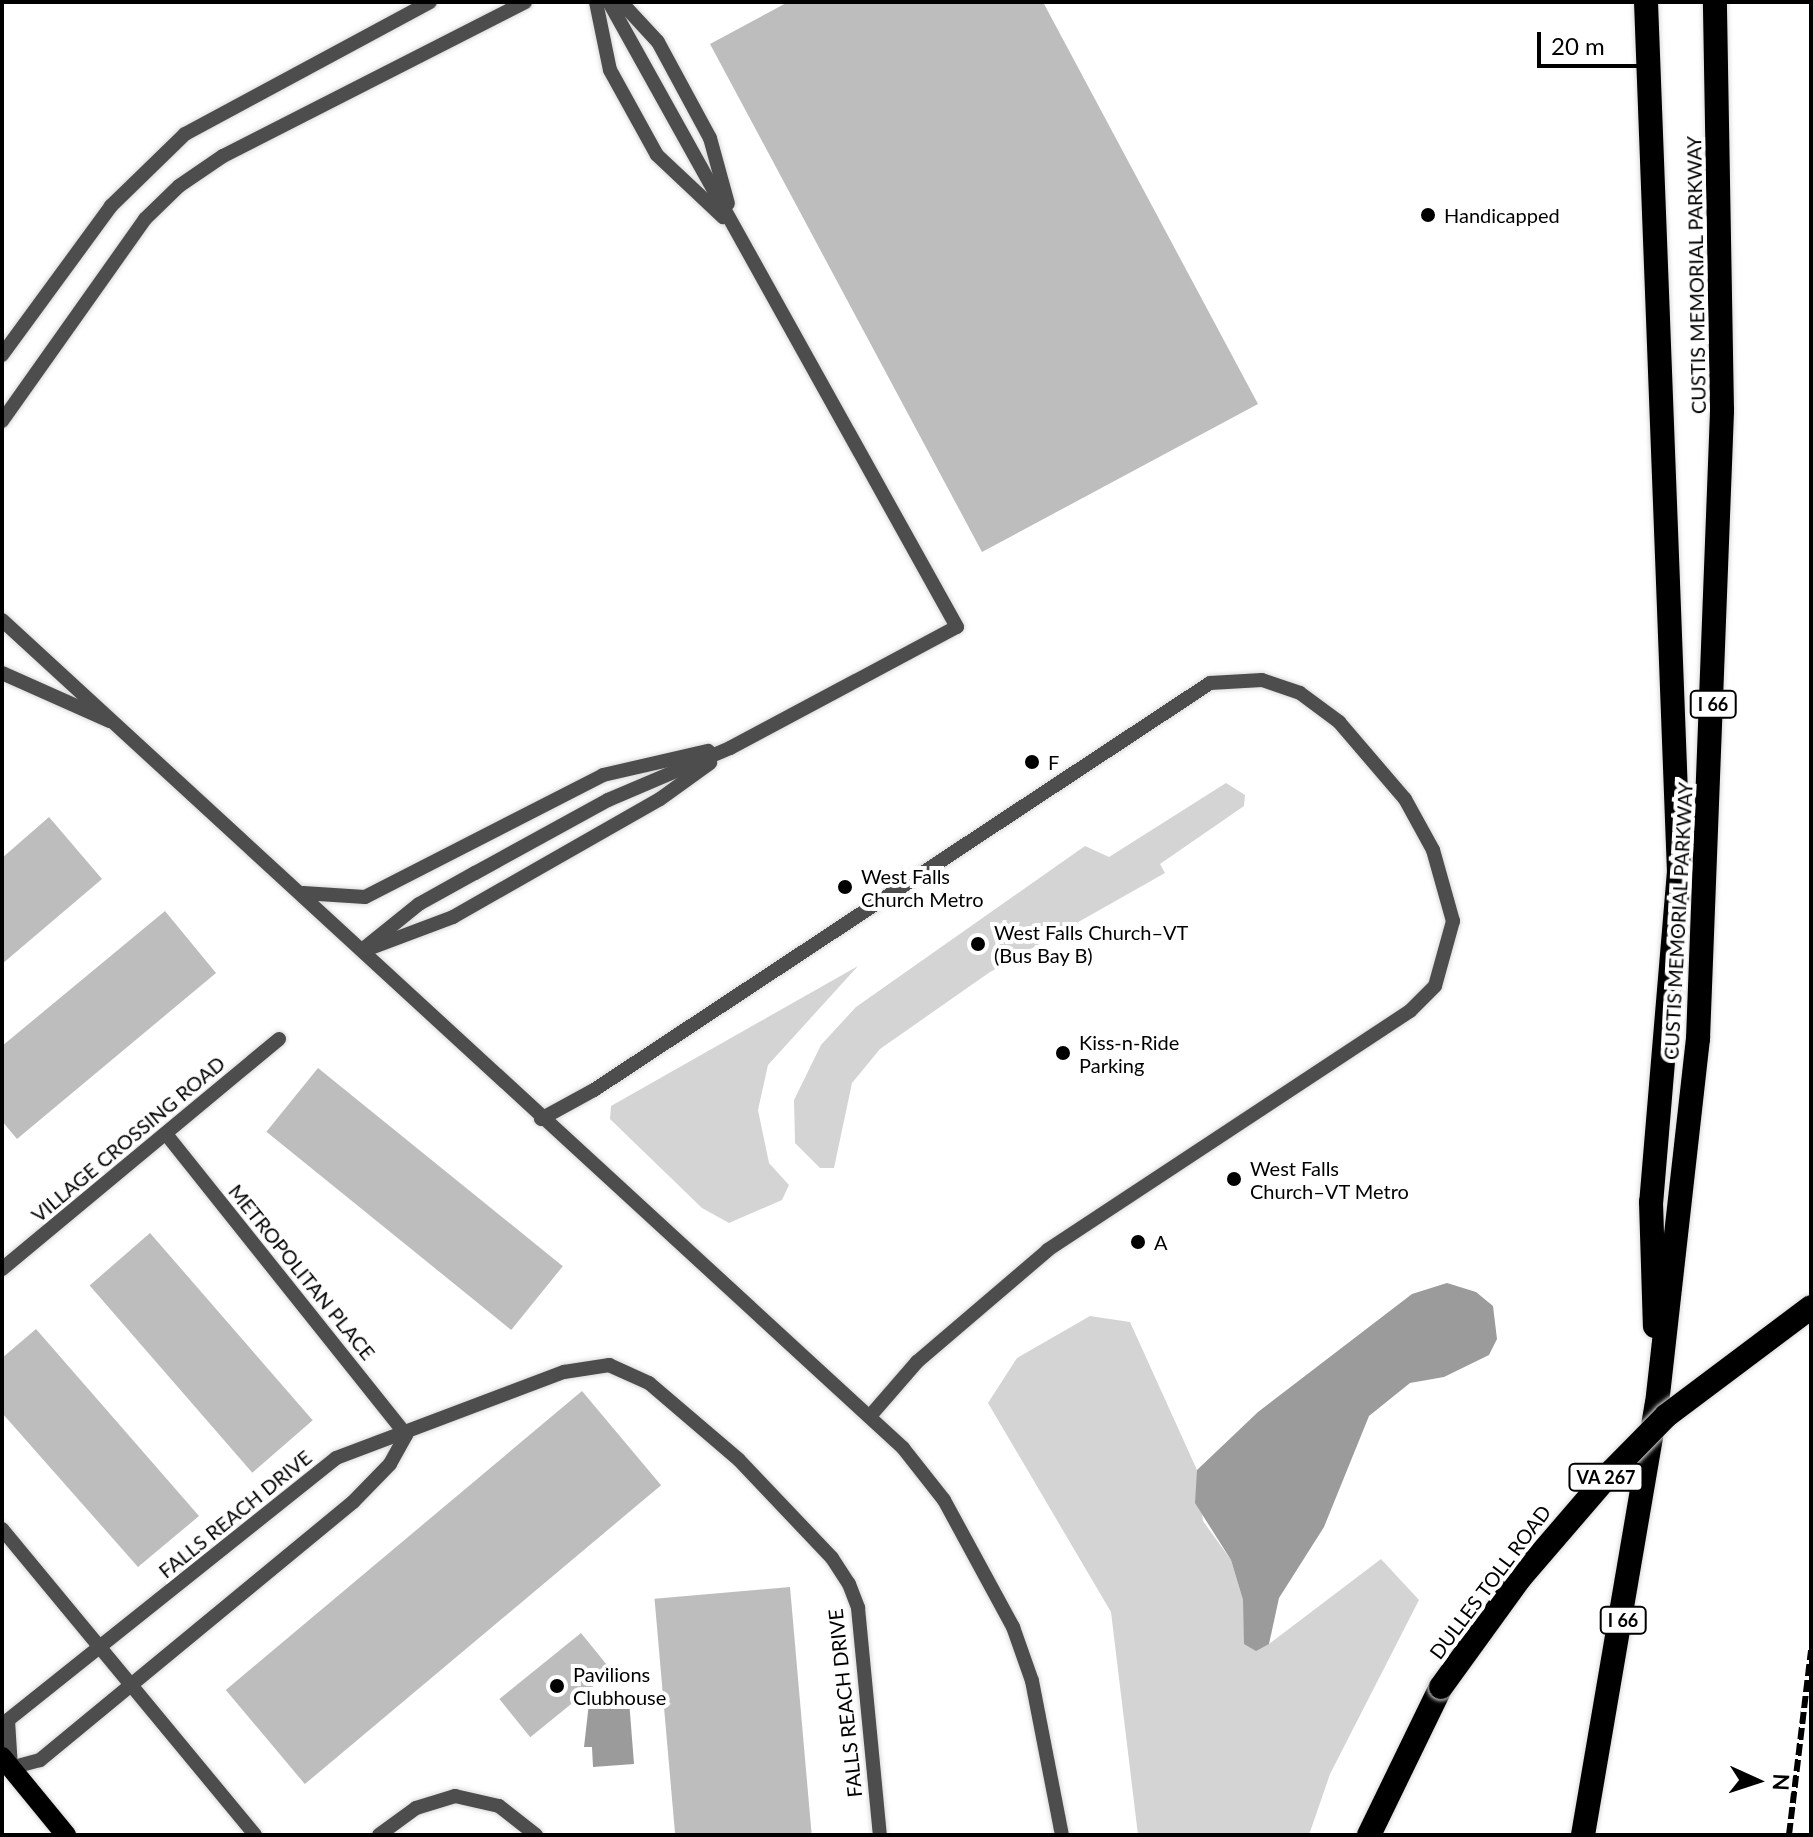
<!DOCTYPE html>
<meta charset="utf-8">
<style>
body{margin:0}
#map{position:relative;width:1813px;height:1837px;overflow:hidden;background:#fff;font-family:Lato,sans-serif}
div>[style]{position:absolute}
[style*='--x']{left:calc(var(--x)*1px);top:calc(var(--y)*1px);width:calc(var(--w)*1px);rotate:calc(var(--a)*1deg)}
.green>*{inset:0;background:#d4d4d4}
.water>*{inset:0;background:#9b9b9b}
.building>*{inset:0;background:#bdbdbd;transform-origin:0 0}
.roads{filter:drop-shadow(0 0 2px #dbdbdb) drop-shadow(0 0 2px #dbdbdb)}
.minor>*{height:14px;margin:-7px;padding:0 7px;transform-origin:7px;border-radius:7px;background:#4d4d4d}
.major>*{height:20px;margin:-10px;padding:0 10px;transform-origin:10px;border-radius:10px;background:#000}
.highway>*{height:24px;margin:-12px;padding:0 12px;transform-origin:12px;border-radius:12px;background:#000}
.rail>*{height:6px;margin-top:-3px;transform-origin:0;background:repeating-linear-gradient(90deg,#000 0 12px,transparent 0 16px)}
.bridges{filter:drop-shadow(0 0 2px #dbdbdb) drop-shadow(0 0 2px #dbdbdb)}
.highway-bridge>*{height:24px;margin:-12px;padding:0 12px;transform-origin:12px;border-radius:12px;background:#000}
.dots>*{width:22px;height:22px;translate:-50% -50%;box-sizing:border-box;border:4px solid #fff;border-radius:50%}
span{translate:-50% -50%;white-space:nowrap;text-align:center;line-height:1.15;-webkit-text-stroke:8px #fff;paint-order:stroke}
.shield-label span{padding:2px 6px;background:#fff;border:2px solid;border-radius:6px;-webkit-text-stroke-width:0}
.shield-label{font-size:18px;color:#000;font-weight:700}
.poi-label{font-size:20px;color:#000}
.left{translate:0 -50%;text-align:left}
.street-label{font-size:20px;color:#000}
.frame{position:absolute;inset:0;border:4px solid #000;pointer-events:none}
.north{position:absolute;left:1717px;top:1741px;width:80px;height:80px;-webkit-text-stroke:6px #fff;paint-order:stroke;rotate:93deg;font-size:22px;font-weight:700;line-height:32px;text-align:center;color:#000}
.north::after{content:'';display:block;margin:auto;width:28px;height:36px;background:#000;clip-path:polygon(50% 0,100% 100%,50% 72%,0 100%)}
.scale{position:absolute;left:1537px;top:32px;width:114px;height:36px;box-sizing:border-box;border:4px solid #000;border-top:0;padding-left:10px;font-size:24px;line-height:28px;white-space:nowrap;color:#000;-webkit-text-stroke:6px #fff;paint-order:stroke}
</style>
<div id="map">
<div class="green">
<i style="clip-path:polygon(1226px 783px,1245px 795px,1244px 806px,1160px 864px,1165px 873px,990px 972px,880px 1049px,852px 1083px,834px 1168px,820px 1168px,795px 1143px,794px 1100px,821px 1045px,856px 1007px,1085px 846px,1109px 857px)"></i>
<i style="clip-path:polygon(858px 966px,768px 1065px,758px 1110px,769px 1163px,789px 1185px,782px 1200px,729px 1223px,702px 1208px,610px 1119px,611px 1106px)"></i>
<i style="clip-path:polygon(1090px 1316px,1130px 1322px,1197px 1470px,1203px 1521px,1231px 1560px,1243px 1600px,1269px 1644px,1381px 1559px,1419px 1600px,1330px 1774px,1309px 1835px,1138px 1835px,1111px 1612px,988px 1403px,1017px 1358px)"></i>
</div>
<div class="water">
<i style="clip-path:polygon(1447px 1283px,1476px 1292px,1493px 1306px,1497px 1339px,1489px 1355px,1444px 1377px,1410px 1383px,1369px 1416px,1324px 1527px,1279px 1598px,1269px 1644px,1256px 1651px,1244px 1644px,1243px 1600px,1231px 1560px,1195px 1503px,1197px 1470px,1258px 1412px,1412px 1294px)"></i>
<i style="clip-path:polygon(629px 1700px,634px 1764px,593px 1767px,592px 1747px,584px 1747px,589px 1703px)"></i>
</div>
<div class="building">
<i style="clip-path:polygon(788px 2px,1043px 2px,1258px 404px,982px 552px,710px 44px)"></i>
<i style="clip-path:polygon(49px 817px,102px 879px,2px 964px,2px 858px)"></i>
<i style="clip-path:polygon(165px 911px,216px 973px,17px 1139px,2px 1121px,2px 1046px)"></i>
<i style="left:318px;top:1068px;width:315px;height:82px;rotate:39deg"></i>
<i style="left:150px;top:1233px;width:248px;height:80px;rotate:49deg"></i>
<i style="clip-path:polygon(36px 1329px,199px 1516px,138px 1567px,2px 1413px,2px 1358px)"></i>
<i style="left:582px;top:1391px;width:123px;height:465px;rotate:50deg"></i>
<i style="left:790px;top:1587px;width:249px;height:136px;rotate:85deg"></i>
<i style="left:581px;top:1633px;width:49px;height:105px;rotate:51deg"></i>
</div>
<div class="roads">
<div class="minor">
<i style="--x:596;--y:2;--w:69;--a:78.4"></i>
<i style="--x:610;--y:70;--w:97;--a:61.1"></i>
<i style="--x:657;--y:155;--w:91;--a:43.2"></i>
<i style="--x:621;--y:2;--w:54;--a:47.2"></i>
<i style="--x:658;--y:42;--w:109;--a:61.6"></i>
<i style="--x:710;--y:138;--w:68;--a:74.7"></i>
<i style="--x:2;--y:355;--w:185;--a:-53.8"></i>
<i style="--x:111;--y:206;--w:103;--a:-44.2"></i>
<i style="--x:185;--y:134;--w:278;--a:-28.3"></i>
<i style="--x:2;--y:421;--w:247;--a:-54.7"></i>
<i style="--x:145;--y:219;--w:47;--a:-44.1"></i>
<i style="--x:179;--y:186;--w:53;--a:-34.3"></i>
<i style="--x:223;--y:156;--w:339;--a:-27"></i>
<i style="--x:2;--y:620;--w:1224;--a:42.58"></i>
<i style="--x:903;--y:1448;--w:66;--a:51.7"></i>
<i style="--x:944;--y:1500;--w:145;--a:61.5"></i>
<i style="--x:1013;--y:1627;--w:57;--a:70.6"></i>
<i style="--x:1032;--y:1681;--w:157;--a:79"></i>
<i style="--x:2;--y:673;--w:118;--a:24"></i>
<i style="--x:303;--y:893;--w:62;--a:3.7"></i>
<i style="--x:365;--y:897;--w:267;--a:-27.1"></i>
<i style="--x:603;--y:775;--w:108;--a:-12.9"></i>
<i style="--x:368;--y:949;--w:91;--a:-20.6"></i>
<i style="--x:453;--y:917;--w:238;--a:-29.7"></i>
<i style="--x:660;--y:799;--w:62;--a:-35.8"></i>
<i style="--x:362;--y:950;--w:73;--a:-38.9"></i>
<i style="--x:419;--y:904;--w:64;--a:-29"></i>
<i style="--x:475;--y:873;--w:152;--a:-28.8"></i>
<i style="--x:608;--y:800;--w:133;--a:-23.1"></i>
<i style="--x:730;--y:748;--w:257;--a:-28.1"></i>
<i style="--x:957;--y:627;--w:715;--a:-119.11"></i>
<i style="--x:541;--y:1119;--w:60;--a:-28.7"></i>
<i style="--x:594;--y:1090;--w:738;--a:-33.45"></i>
<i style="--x:1210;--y:683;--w:52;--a:-3.3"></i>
<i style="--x:1262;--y:680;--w:40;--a:18.9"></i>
<i style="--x:1300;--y:693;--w:49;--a:36.6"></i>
<i style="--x:1339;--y:722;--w:101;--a:49.4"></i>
<i style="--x:1405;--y:799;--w:58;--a:61.2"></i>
<i style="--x:1433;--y:850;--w:74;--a:74.3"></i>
<i style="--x:1453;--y:921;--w:67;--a:105.5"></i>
<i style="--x:1435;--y:986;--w:35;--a:135"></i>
<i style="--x:1410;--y:1011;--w:434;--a:146.6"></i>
<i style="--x:1048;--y:1250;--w:172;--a:139.5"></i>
<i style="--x:917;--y:1362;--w:70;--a:131"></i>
<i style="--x:166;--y:1134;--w:385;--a:51.4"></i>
<i style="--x:2;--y:1269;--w:360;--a:-39.7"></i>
<i style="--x:406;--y:1435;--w:33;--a:119"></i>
<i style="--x:390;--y:1464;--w:53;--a:134.2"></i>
<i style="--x:353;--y:1502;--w:406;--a:140.5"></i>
<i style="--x:40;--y:1760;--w:30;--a:165"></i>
<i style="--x:11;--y:1768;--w:48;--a:-93.6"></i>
<i style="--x:8;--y:1720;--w:420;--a:-38.6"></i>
<i style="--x:336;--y:1458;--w:244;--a:-20.7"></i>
<i style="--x:564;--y:1372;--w:46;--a:-8.8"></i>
<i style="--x:609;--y:1365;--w:44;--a:24.2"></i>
<i style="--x:649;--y:1383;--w:118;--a:40.5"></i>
<i style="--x:739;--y:1460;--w:135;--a:46.5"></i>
<i style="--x:832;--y:1558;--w:31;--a:57"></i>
<i style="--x:849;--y:1584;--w:26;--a:69"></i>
<i style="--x:858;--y:1608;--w:228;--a:84.5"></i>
<i style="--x:2;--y:1529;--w:397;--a:50.4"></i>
<i style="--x:379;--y:1835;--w:46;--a:-36.1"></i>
<i style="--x:416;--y:1808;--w:41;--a:-17.1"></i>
<i style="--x:455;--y:1796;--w:45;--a:12.8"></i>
<i style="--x:499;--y:1806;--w:47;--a:38.1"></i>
</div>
<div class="major">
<i style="--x:2;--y:1757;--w:101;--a:50.6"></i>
</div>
<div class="highway">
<i style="--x:1646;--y:2;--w:870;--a:87.83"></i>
<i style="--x:1679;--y:871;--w:332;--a:94.8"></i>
<i style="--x:1651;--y:1202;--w:124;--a:88.2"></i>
<i style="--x:1369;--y:1835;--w:165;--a:-64.1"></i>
<i style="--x:1583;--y:1835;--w:437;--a:-80.3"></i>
<i style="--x:1657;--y:1404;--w:367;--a:-83.6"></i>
<i style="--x:1698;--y:1039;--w:629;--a:-87.81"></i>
<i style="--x:1722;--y:410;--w:408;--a:-91"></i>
</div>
</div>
<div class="rail">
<i style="--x:1789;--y:1835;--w:186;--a:-83.2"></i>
</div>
<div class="bridges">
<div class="highway-bridge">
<i style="--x:1441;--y:1687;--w:135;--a:-54.1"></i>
<i style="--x:1520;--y:1578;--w:141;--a:-49.3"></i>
<i style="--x:1612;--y:1471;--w:77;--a:-45.5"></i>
<i style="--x:1666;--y:1416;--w:181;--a:-36.9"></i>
</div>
</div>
<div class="dots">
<i style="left:1428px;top:215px;background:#000"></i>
<i style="left:1032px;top:762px;background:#000"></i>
<i style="left:845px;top:887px;background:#000"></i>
<i style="left:978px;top:944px;background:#000"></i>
<i style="left:1063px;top:1053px;background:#000"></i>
<i style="left:1234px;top:1179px;background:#000"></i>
<i style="left:1138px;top:1242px;background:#000"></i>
<i style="left:557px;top:1686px;background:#000"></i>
</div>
<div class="shield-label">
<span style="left:1713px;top:704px">I 66</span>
<span style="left:1606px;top:1477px">VA 267</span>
<span style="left:1623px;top:1620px">I 66</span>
</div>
<div class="poi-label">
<span class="left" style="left:1444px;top:215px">Handicapped</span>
<span class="left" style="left:1048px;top:762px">F</span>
<span class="left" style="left:861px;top:888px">West Falls<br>Church Metro</span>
<span class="left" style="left:994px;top:944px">West Falls Church–VT<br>(Bus Bay B)</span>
<span class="left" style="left:1079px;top:1054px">Kiss-n-Ride<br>Parking</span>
<span class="left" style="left:1250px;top:1180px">West Falls<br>Church–VT Metro</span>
<span class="left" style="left:1154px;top:1242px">A</span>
<span class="left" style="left:573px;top:1686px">Pavilions<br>Clubhouse</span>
</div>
<div class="street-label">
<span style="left:1696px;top:275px;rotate:-91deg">CUSTIS MEMORIAL PARKWAY</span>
<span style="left:1678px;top:921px;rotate:-87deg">CUSTIS MEMORIAL PARKWAY</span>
<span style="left:128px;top:1139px;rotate:-40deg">VILLAGE CROSSING ROAD</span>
<span style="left:302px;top:1272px;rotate:51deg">METROPOLITAN PLACE</span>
<span style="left:235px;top:1514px;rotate:-39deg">FALLS REACH DRIVE</span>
<span style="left:1490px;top:1582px;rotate:-53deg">DULLES TOLL ROAD</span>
<span style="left:845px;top:1703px;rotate:-96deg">FALLS REACH DRIVE</span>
</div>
<div class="frame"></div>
<div class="north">N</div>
<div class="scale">20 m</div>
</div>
